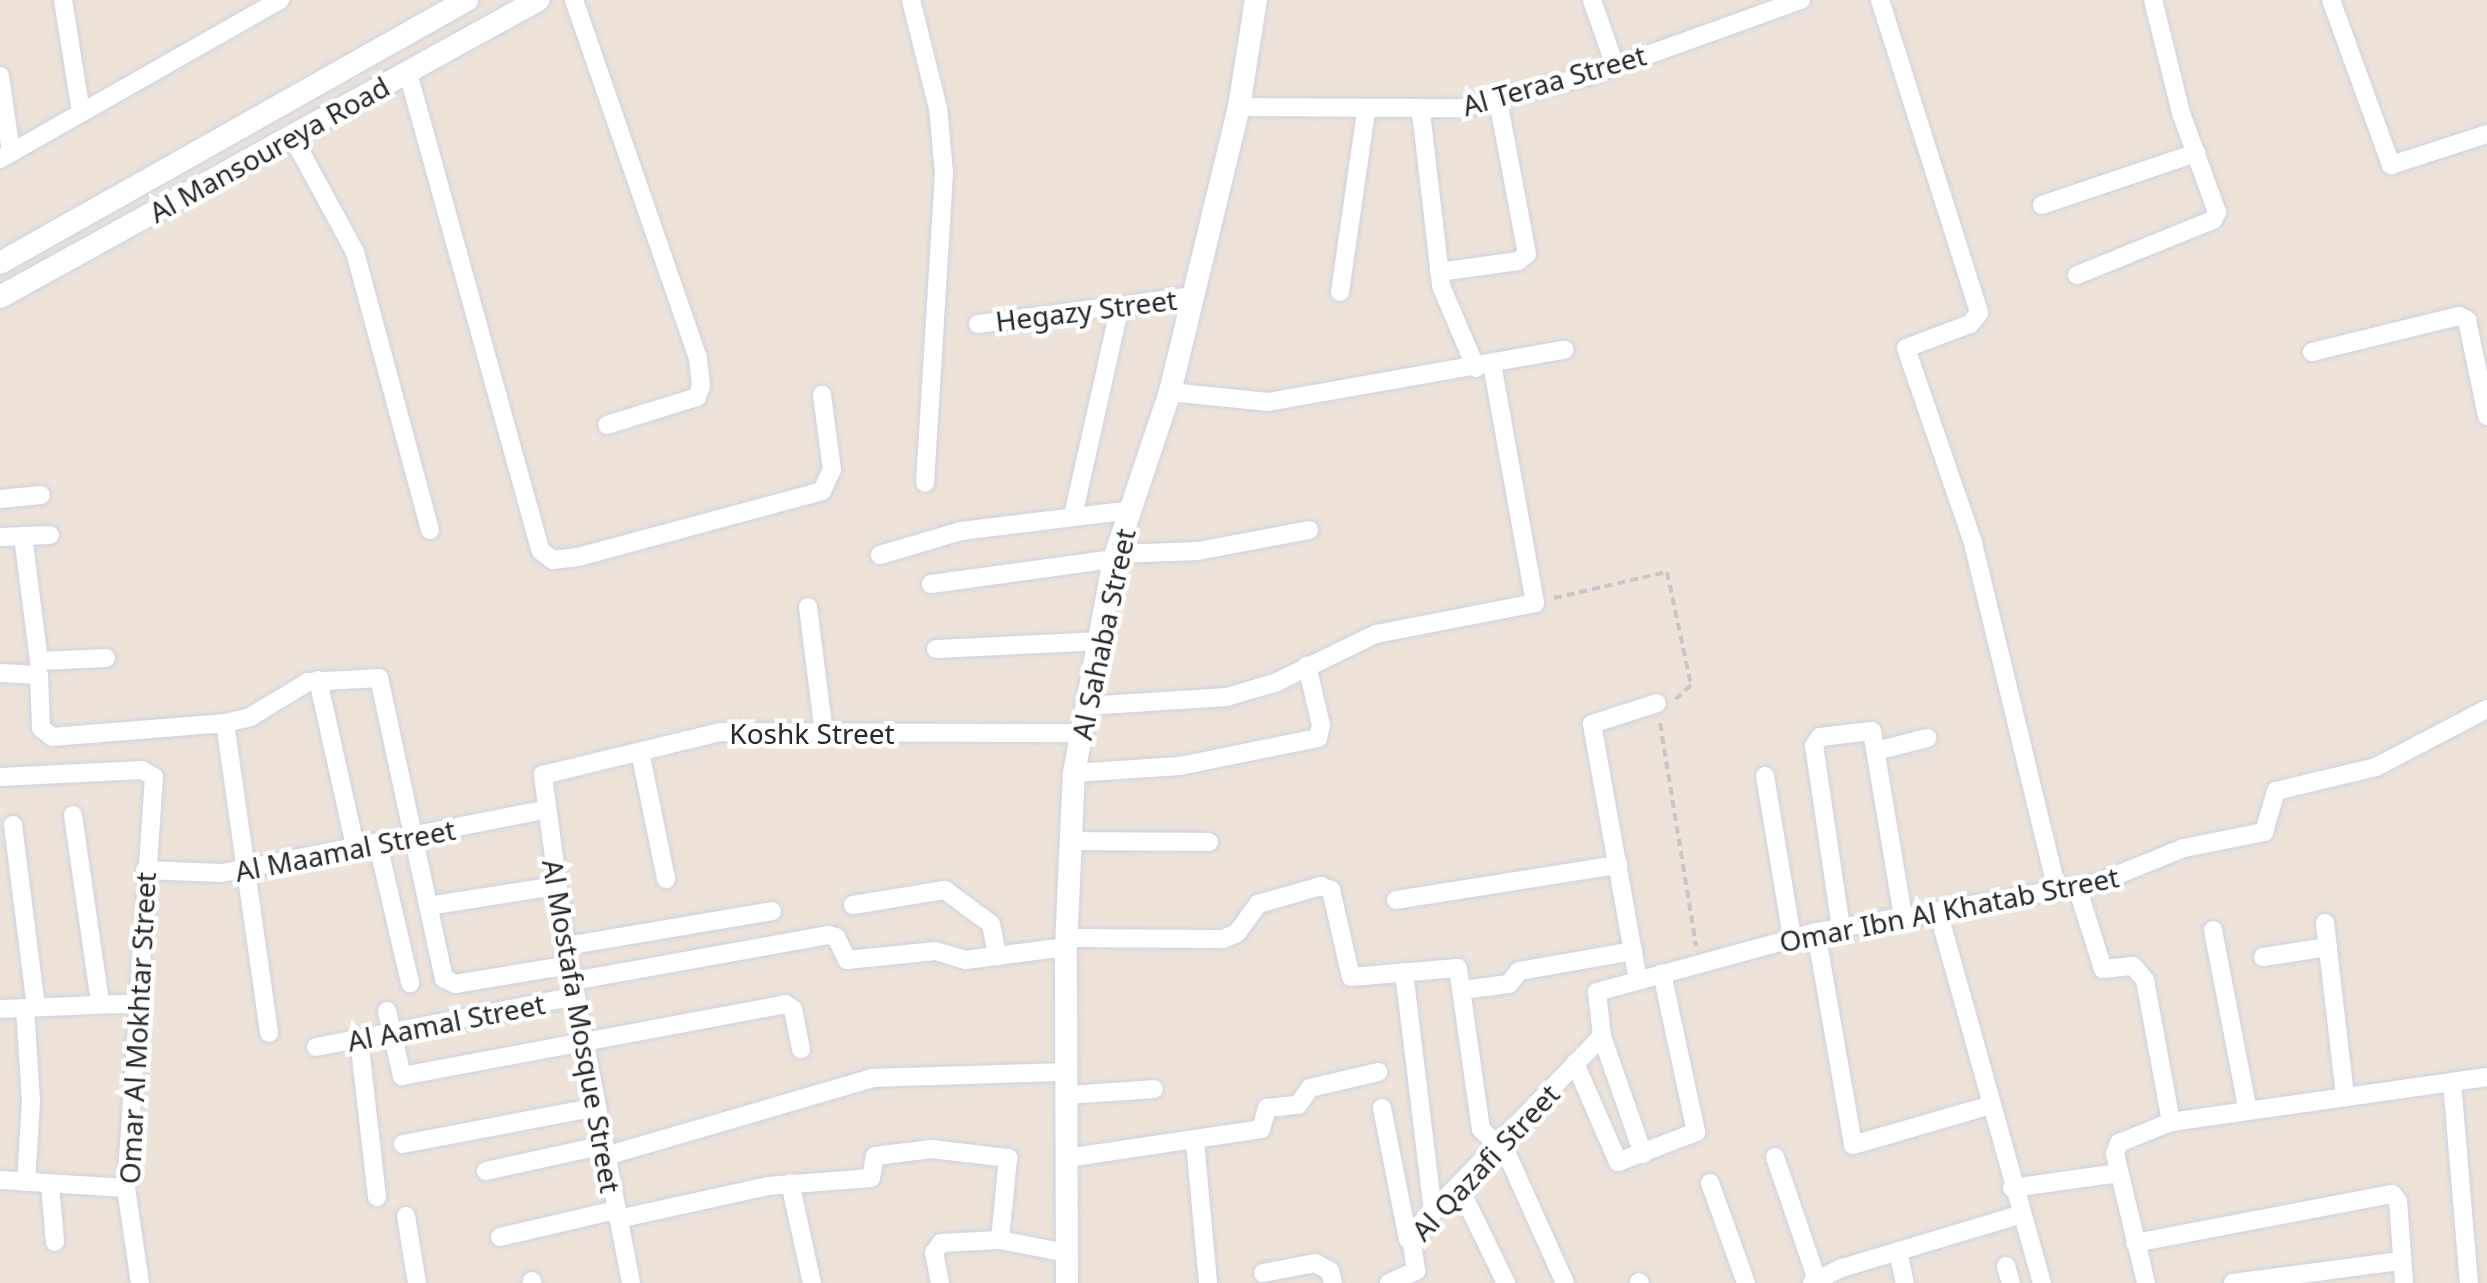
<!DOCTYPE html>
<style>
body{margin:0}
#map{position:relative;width:2487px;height:1283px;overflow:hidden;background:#ede3d8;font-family:"Noto Sans",sans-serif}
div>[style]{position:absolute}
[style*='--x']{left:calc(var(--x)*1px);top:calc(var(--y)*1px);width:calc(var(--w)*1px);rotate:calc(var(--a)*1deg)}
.path>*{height:4px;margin-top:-2px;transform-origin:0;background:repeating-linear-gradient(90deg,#c7c7c7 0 8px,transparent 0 13px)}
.roads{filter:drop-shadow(0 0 2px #cdd2e4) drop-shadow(0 0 2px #cdd2e4)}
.street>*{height:18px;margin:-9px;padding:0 9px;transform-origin:9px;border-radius:9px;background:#fff}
.secondary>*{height:22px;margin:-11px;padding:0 11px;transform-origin:11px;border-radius:11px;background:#fff}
span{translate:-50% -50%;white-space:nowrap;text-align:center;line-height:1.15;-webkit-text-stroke:9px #fff;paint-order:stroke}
.street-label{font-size:28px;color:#282828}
</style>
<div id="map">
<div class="path">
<i style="--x:1554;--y:598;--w:116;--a:-13"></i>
<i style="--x:1667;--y:572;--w:116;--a:78"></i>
<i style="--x:1691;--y:685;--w:21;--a:137"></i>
<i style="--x:1660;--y:723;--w:226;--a:80.8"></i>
</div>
<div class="roads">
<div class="street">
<i style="--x:63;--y:0;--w:113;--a:80.9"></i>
<i style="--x:574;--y:0;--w:379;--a:70.9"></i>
<i style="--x:698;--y:358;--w:28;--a:84"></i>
<i style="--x:701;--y:386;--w:12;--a:110"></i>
<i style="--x:697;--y:397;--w:94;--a:162.7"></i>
<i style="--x:911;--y:0;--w:111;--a:76"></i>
<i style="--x:938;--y:108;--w:65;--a:84.7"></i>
<i style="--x:944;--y:173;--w:310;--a:93.5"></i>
<i style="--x:1592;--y:0;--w:70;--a:70.8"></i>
<i style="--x:1880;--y:0;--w:328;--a:72.4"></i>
<i style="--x:1979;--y:313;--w:14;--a:129"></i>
<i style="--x:1970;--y:324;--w:68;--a:159.4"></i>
<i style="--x:1906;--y:348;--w:206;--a:71"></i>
<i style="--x:1973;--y:543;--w:357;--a:76.4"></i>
<i style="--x:2331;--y:0;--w:176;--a:70"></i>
<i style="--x:2391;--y:165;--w:101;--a:-17.9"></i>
<i style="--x:408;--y:73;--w:496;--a:74.5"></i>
<i style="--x:541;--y:551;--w:15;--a:37"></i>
<i style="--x:553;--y:560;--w:25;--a:-7"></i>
<i style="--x:578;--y:557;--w:253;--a:-15.1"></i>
<i style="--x:822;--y:491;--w:23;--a:-65"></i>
<i style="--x:832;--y:470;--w:76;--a:-97.6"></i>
<i style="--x:0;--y:76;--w:77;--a:81.8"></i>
<i style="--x:1239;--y:107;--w:223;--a:0.3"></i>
<i style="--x:1462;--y:108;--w:137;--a:-14.3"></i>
<i style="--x:1595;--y:74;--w:219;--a:-19.8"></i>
<i style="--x:1421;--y:112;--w:175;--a:83.4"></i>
<i style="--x:1441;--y:286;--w:89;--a:66.9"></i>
<i style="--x:292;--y:136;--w:132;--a:61.5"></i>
<i style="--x:355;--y:252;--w:288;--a:74.9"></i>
<i style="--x:0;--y:159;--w:322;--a:-29.6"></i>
<i style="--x:2042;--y:205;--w:163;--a:-18.7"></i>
<i style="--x:1439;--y:272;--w:80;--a:-7.9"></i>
<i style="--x:1518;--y:261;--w:11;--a:-38"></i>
<i style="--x:1527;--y:254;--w:157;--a:-100.7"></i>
<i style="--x:2077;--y:275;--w:147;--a:-22"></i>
<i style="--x:2213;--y:220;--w:9;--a:-63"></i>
<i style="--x:2217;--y:212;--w:105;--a:-110"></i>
<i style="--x:2181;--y:113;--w:116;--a:-103.9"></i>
<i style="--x:1340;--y:292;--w:182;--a:-81.8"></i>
<i style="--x:978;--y:324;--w:218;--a:-7.4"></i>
<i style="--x:2312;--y:352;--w:151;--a:-13.8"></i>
<i style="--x:2459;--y:316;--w:9;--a:27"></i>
<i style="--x:2467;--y:320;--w:98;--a:78.2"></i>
<i style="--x:1170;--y:392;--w:99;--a:5.8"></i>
<i style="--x:1268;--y:402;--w:301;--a:-10"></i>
<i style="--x:0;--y:499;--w:41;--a:-5.6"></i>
<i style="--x:1073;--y:516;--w:215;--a:-77.4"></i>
<i style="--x:23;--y:536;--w:126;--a:82.7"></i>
<i style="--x:39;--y:661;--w:67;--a:-2.6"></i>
<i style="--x:0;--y:537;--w:50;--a:-2.3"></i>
<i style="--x:1116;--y:554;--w:82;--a:-2.1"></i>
<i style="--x:1198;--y:551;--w:113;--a:-10.7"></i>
<i style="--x:880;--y:555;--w:84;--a:-16.5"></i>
<i style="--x:961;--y:531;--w:171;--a:-7"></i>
<i style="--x:931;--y:584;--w:185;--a:-7.8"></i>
<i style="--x:808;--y:607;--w:128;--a:82.8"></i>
<i style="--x:936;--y:649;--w:162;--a:-2.8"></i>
<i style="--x:0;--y:673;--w:39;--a:3"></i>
<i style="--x:39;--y:675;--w:53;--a:87.8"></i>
<i style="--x:41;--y:728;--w:14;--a:39"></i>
<i style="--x:52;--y:737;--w:174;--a:-4.6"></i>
<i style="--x:225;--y:723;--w:26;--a:-13"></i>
<i style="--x:250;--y:717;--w:68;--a:-31.1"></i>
<i style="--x:308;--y:682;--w:71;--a:-3.2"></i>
<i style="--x:379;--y:678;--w:308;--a:77.8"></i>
<i style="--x:444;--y:979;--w:13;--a:23"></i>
<i style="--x:456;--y:984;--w:116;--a:-9.5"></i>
<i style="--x:318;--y:680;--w:174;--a:77.4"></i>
<i style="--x:1086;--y:706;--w:141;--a:-3.7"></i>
<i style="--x:1227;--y:697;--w:52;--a:-16.7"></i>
<i style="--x:1277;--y:682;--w:110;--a:-25.9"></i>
<i style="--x:1376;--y:634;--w:162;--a:-11"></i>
<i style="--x:1535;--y:603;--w:242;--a:-100.2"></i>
<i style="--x:225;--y:723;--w:313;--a:81.9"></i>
<i style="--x:1876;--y:751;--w:53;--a:-14.3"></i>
<i style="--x:640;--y:752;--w:130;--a:78.4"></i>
<i style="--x:1074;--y:773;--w:106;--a:-3.8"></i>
<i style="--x:1180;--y:766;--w:141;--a:-11.5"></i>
<i style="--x:1318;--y:738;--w:13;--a:-77"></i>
<i style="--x:1321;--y:725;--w:61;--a:-103.3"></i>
<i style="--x:1765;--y:776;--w:164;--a:80.5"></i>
<i style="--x:0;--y:777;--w:142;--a:-2.8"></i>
<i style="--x:142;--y:770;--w:14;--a:30"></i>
<i style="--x:154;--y:777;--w:412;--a:93.9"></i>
<i style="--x:126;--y:1188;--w:96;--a:81.6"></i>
<i style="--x:73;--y:815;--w:190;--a:81.8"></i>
<i style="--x:13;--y:825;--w:183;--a:82.8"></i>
<i style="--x:1070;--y:841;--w:139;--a:0.4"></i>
<i style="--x:378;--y:845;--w:142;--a:76.9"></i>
<i style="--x:145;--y:870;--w:77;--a:2.2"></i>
<i style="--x:222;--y:873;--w:327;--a:-11.1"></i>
<i style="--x:2077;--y:887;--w:86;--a:72.4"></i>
<i style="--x:2103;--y:969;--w:30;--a:-6"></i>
<i style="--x:2133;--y:966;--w:18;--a:49"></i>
<i style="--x:2145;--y:980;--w:144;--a:79.6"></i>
<i style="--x:1396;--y:900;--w:225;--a:-9"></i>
<i style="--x:853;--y:905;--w:93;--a:-9.3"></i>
<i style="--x:945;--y:890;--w:57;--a:36.5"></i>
<i style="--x:991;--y:924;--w:33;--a:79"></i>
<i style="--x:428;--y:906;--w:130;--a:-8.9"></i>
<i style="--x:1938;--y:911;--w:386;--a:74.4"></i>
<i style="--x:2325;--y:923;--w:175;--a:83.4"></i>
<i style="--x:1841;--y:928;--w:184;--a:-98.4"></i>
<i style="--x:1814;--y:746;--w:11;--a:-56"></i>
<i style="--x:1820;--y:737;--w:52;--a:-6.6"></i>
<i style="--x:1872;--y:731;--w:189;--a:80.5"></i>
<i style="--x:2213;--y:930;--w:184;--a:79.1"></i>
<i style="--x:1816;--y:932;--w:216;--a:80.1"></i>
<i style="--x:1853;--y:1145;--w:144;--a:-16.2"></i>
<i style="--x:1067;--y:938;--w:156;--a:0.4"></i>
<i style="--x:1223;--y:939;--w:15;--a:-23"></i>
<i style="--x:1237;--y:933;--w:36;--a:-54"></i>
<i style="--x:1258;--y:904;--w:66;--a:-15.9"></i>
<i style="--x:1321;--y:886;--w:11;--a:22"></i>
<i style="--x:1331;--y:890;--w:89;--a:77.1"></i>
<i style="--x:1351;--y:977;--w:107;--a:-4.8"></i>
<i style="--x:1458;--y:968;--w:163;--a:81.9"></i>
<i style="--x:1481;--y:1129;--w:36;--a:44"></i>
<i style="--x:1507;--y:1154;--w:141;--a:65.8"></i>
<i style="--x:566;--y:946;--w:209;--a:-9.6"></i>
<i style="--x:2263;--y:957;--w:66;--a:-8.7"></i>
<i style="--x:1404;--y:972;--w:242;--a:83.1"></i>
<i style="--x:1638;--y:980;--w:260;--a:-100.2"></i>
<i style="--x:1592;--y:724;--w:68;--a:-17.9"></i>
<i style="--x:573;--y:981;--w:259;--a:-10.2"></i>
<i style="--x:828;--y:935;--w:8;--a:14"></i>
<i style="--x:836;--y:937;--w:25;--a:64"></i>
<i style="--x:847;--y:960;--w:89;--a:-5.8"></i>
<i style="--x:936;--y:951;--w:30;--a:17"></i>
<i style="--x:965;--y:960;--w:102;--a:-7.3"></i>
<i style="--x:1462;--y:990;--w:47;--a:-7.3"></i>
<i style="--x:1509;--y:984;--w:16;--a:-52"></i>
<i style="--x:1519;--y:971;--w:116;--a:-10"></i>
<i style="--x:25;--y:1008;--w:93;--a:86.3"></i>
<i style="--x:31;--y:1101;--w:81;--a:93.5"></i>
<i style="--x:0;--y:1009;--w:141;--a:-2.4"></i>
<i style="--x:387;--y:1011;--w:67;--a:77"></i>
<i style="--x:402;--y:1076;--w:390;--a:-10.6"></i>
<i style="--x:785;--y:1004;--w:9;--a:32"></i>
<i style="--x:793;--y:1009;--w:41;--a:78.7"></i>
<i style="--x:359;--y:1039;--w:159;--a:83.5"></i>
<i style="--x:316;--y:1047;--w:265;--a:-11.1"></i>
<i style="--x:1575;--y:1063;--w:108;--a:66.5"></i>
<i style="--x:1618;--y:1162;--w:84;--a:-21"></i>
<i style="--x:1696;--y:1132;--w:162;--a:-102.1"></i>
<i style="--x:2452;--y:1082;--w:202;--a:85.2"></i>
<i style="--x:1067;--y:1095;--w:87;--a:-3.9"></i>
<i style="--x:1382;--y:1108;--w:134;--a:78.8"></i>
<i style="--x:1195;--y:1142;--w:142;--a:84.7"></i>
<i style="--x:403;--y:1144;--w:197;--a:-10.8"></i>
<i style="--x:1643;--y:1154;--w:125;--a:-109.2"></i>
<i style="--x:1602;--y:1036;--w:44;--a:-96.5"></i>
<i style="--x:1597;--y:992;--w:227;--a:-15.3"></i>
<i style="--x:1816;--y:932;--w:285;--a:-9.9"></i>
<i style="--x:2097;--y:883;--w:94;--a:-21.9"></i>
<i style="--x:2184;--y:848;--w:82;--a:-11.3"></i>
<i style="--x:2264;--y:832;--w:43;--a:-73.7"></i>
<i style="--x:2276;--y:791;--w:103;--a:-13.5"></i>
<i style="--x:2376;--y:767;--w:125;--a:-27.6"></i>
<i style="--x:606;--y:1156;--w:277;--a:-16.3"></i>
<i style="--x:872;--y:1078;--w:194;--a:-1.8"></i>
<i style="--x:1775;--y:1157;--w:130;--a:71.1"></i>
<i style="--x:1067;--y:1158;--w:196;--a:-8.5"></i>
<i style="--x:1261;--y:1129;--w:22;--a:-74"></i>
<i style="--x:1267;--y:1108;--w:31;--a:-6"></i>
<i style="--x:1298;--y:1105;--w:21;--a:-55"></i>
<i style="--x:1310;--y:1088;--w:70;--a:-13.2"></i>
<i style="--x:486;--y:1171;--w:121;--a:-12.4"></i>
<i style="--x:0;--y:1180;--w:126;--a:3.6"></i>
<i style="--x:790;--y:1183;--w:102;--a:77.6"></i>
<i style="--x:1710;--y:1183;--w:106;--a:70.2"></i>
<i style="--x:50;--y:1184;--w:58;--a:85.1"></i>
<i style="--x:1459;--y:1187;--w:107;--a:63.9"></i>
<i style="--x:2012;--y:1188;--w:108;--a:-8"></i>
<i style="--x:406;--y:1216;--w:68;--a:80.7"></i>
<i style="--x:618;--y:1219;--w:154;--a:-12.4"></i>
<i style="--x:768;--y:1186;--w:103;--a:-4.4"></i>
<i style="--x:871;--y:1178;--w:22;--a:-80"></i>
<i style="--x:875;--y:1156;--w:57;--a:-7"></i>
<i style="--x:932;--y:1149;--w:77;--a:6.8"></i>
<i style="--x:1008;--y:1158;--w:82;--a:95.6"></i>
<i style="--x:500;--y:1237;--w:119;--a:-13.1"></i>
<i style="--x:2135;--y:1243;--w:262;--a:-10.8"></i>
<i style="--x:2392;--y:1194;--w:9;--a:49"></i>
<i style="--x:2398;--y:1201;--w:82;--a:85.8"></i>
<i style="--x:1898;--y:1251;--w:33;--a:78"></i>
<i style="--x:2006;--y:1266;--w:18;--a:74"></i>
<i style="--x:1263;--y:1273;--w:53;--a:-10.9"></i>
<i style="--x:1315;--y:1263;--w:17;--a:28"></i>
<i style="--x:1330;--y:1271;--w:12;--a:76"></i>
<i style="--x:532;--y:1281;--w:2;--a:90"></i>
<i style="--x:1639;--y:1282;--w:1;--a:45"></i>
<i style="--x:631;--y:1283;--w:343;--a:-100.9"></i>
<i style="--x:566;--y:946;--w:173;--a:-97.7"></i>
<i style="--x:543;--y:775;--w:183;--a:-13.6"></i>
<i style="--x:721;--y:732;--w:360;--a:0.2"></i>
<i style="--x:940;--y:1283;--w:31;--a:-101"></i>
<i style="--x:934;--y:1253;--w:12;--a:-55"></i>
<i style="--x:941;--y:1243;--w:59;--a:-2.9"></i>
<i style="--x:1000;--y:1240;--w:68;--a:11"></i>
<i style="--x:1389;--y:1283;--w:30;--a:-24"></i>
<i style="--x:1416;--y:1271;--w:37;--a:-98"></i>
<i style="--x:1411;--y:1234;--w:275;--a:-46"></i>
<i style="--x:1812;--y:1283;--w:34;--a:-27"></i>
<i style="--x:1842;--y:1268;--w:185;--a:-16.7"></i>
<i style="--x:2146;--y:1283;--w:133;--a:-103.5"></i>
<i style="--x:2115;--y:1154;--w:12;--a:-70"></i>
<i style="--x:2119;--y:1143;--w:56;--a:-22"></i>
<i style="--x:2171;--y:1122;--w:319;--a:-8.1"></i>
<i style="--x:2233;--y:1283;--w:169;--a:-7.5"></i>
</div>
<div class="secondary">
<i style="--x:0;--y:263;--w:536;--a:-29.39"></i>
<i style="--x:0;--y:297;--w:615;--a:-28.9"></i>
<i style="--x:1067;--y:1283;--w:336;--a:-90.2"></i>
<i style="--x:1066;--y:947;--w:174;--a:-87.4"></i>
<i style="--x:1074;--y:773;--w:218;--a:-79.4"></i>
<i style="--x:1114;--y:559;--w:176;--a:-71.5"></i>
<i style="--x:1170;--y:392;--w:293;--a:-76.4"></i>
<i style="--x:1239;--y:107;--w:108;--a:-81"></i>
</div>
</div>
<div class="street-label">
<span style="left:1554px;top:80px;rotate:-16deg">Al Teraa Street</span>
<span style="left:269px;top:149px;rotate:-29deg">Al Mansoureya Road</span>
<span style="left:1086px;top:310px;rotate:-7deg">Hegazy Street</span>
<span style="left:1103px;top:634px;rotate:-78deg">Al Sahaba Street</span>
<span style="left:812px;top:733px">Koshk Street</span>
<span style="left:345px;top:850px;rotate:-11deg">Al Maamal Street</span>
<span style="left:1949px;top:909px;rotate:-11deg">Omar Ibn Al Khatab Street</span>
<span style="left:446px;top:1022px;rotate:-11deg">Al Aamal Street</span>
<span style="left:582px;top:1026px;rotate:80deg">Al Mostafa Mosque Street</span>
<span style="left:137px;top:1028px;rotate:-87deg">Omar Al Mokhtar Street</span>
<span style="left:1485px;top:1162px;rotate:-47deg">Al Qazafi Street</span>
</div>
</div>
